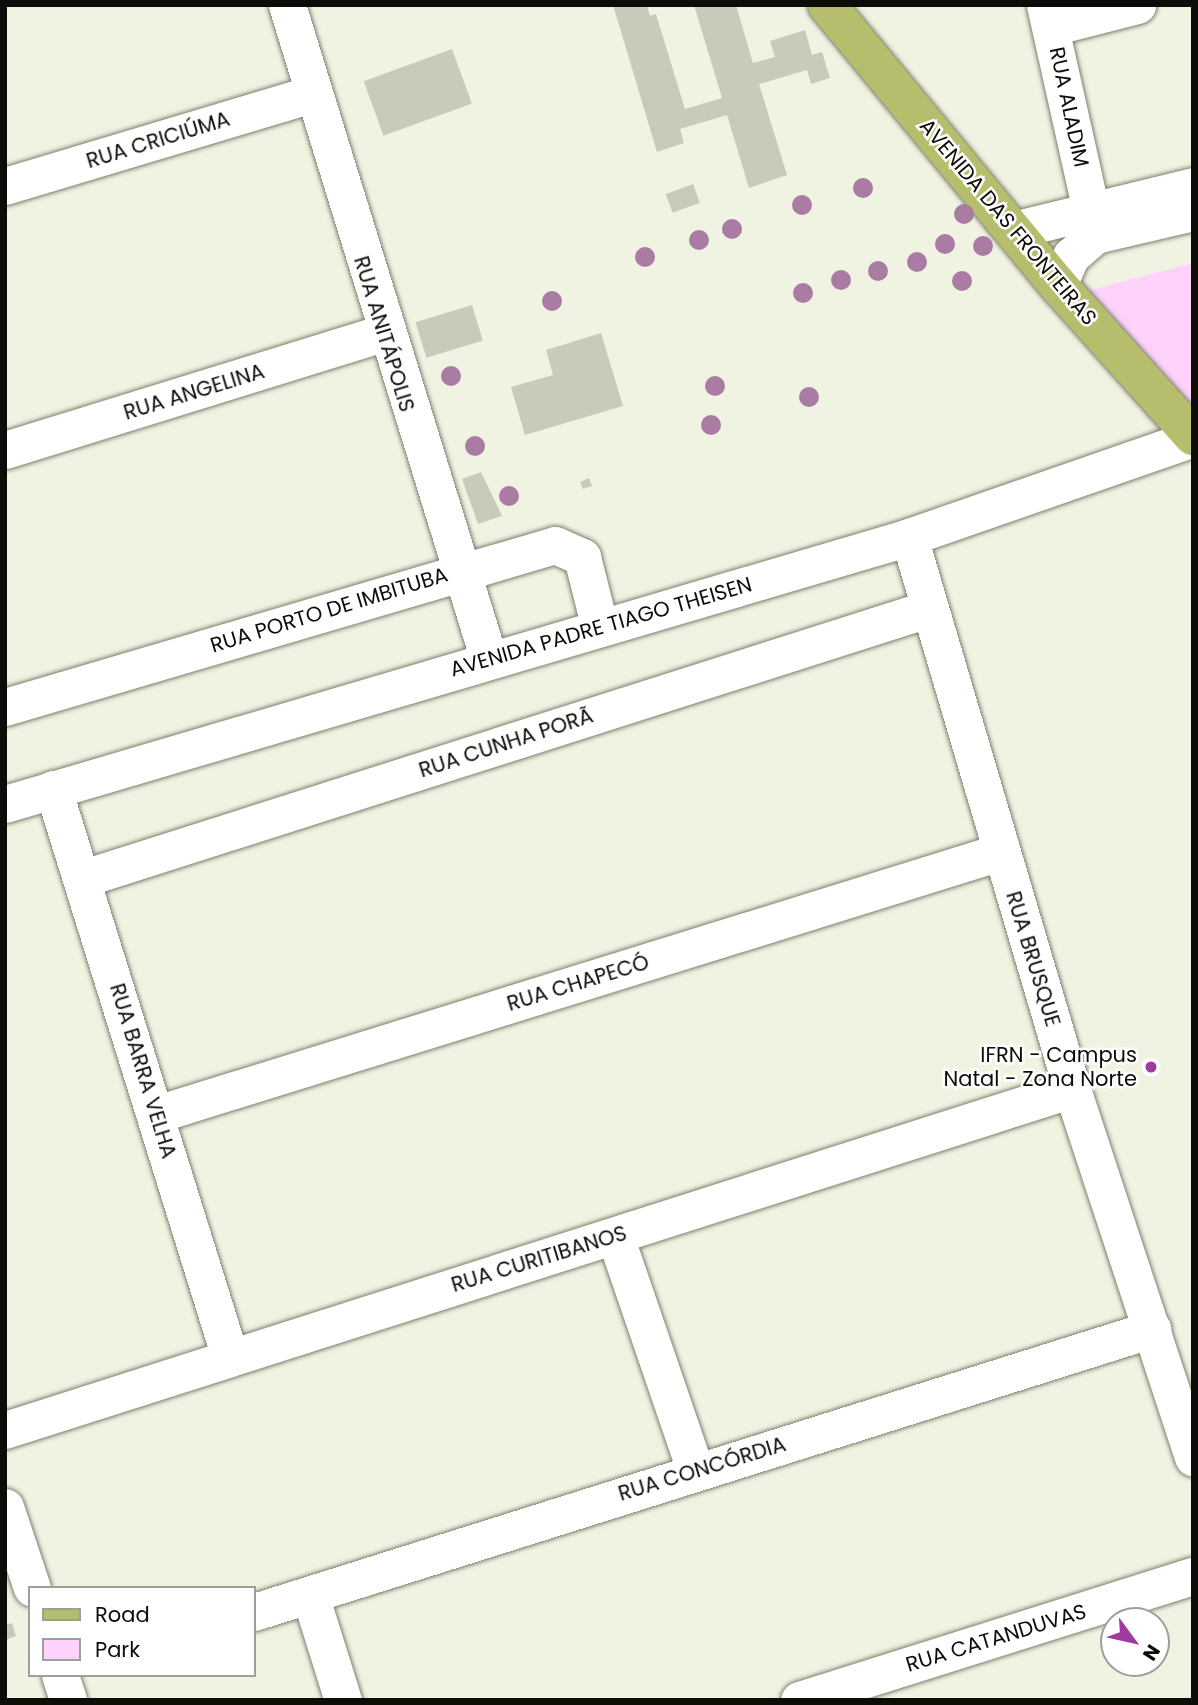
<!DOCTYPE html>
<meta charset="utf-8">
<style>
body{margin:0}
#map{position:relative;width:1198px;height:1705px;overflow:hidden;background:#f0f3e1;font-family:Poppins,sans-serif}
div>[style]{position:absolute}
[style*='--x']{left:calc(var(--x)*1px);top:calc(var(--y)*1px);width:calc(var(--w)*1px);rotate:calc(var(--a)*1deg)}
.green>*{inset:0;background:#fed2fb}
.building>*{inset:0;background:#c8cbb9;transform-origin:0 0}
.roads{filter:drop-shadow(0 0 2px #7d806f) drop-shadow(0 0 2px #7d806f)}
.minor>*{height:37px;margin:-18.5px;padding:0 18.5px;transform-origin:18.5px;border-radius:18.5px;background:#fff}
.major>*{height:38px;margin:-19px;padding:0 19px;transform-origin:19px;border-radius:19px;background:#b6be6e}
.trees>*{width:20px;height:20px;margin:-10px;border-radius:50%;background:#aa7ca4}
.dots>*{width:19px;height:19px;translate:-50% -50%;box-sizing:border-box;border:4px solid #fff;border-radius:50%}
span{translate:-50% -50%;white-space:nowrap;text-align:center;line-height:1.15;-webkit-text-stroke:5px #fff;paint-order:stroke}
.street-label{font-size:21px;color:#0c0d08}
.poi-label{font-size:21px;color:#0c0d08}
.right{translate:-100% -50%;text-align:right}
.frame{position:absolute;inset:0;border:7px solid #0c0d08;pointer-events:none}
.legend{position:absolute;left:28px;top:1586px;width:228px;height:91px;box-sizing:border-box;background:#fff;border:2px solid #9e9e9c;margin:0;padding:9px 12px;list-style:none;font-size:21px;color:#0c0d08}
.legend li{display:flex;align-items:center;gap:14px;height:35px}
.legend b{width:35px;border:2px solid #9e9e9c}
.north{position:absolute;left:1100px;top:1607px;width:70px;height:70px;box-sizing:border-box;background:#fff;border:2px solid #9e9e9c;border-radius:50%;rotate:123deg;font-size:19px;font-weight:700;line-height:28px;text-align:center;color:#0c0d08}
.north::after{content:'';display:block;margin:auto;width:24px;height:32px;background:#9f3a9f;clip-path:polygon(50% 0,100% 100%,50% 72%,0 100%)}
</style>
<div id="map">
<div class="green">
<i style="clip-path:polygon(1193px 263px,1193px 413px,1083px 292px)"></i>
</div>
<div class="building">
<i style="clip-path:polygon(613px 5px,647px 5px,650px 16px,656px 14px,685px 109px,722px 98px,694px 5px,736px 5px,753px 63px,775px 57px,770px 41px,805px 30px,812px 55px,822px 52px,830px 78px,811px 84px,807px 70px,759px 84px,787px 175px,749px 188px,727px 115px,680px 129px,684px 143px,657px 152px)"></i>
<i style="left:452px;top:49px;width:58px;height:94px;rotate:70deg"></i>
<i style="left:693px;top:184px;width:20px;height:29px;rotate:70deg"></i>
<i style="left:472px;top:305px;width:37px;height:59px;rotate:73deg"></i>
<i style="clip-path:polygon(601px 333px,623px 406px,525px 435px,511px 387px,553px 375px,546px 350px)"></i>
<i style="clip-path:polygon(481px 472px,502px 516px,478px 524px,462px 479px)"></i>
<i style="clip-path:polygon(589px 478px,592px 486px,583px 489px,580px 482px)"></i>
<i style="clip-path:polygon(12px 1623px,16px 1636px,5px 1640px,5px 1625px)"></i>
</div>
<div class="roads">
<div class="minor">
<i style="--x:287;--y:5;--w:685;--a:72.86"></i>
<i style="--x:1045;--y:5;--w:210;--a:77.4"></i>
<i style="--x:1051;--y:27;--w:89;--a:-14.3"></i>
<i style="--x:5;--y:186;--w:320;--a:-16.7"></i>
<i style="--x:1013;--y:230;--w:185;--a:-13.7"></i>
<i style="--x:1058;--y:285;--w:32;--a:-66"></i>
<i style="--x:1071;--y:256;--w:32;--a:-41"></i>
<i style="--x:1095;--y:235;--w:101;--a:-13.2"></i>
<i style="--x:5;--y:450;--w:396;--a:-17.2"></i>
<i style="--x:909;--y:537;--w:576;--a:73.55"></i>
<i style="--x:1072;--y:1089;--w:388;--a:71.8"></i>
<i style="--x:5;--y:707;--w:573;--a:-16.41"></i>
<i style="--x:555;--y:545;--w:30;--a:24"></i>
<i style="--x:582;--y:557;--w:73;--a:75.8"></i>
<i style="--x:53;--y:789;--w:592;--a:72.7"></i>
<i style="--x:5;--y:804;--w:943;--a:-16.45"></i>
<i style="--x:909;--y:537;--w:301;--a:-19.2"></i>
<i style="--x:84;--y:878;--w:886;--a:-17.68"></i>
<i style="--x:157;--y:1114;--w:883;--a:-17.26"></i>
<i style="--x:615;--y:1236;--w:247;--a:71.1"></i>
<i style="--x:5;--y:1430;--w:1120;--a:-17.72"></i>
<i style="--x:5;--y:1507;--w:85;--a:71.6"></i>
<i style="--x:310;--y:1595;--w:110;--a:72.6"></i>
<i style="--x:254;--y:1612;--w:942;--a:-17.49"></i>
<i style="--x:60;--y:1675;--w:26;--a:72"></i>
<i style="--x:799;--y:1700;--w:413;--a:-17.5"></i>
</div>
<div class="major">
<i style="--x:827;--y:5;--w:363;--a:50.5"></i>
<i style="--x:1058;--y:285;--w:203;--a:48.2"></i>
</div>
</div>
<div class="trees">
<i style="left:863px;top:188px"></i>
<i style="left:802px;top:205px"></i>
<i style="left:964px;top:214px"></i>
<i style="left:732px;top:229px"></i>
<i style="left:699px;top:240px"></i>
<i style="left:945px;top:244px"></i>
<i style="left:983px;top:246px"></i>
<i style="left:645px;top:257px"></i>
<i style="left:917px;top:262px"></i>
<i style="left:878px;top:271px"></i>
<i style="left:841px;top:280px"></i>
<i style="left:962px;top:281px"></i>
<i style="left:803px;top:293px"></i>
<i style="left:552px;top:301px"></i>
<i style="left:451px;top:376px"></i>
<i style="left:715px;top:386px"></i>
<i style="left:809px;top:397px"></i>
<i style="left:711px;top:425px"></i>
<i style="left:475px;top:446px"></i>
<i style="left:509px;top:496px"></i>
</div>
<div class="dots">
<i style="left:1151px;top:1067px;background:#9f3a9f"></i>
</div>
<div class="street-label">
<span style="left:1069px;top:107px;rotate:78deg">RUA ALADIM</span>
<span style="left:158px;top:140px;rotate:-17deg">RUA CRICIÚMA</span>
<span style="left:1008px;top:222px;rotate:50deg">AVENIDA DAS FRONTEIRAS</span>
<span style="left:384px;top:334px;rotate:73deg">RUA ANITÁPOLIS</span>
<span style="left:194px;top:392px;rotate:-17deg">RUA ANGELINA</span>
<span style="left:329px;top:610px;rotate:-17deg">RUA PORTO DE IMBITUBA</span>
<span style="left:601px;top:627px;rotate:-16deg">AVENIDA PADRE TIAGO THEISEN</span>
<span style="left:506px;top:743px;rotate:-18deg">RUA CUNHA PORÃ</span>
<span style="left:1033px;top:959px;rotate:73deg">RUA BRUSQUE</span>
<span style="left:578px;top:983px;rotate:-17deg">RUA CHAPECÓ</span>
<span style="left:143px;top:1071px;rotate:73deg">RUA BARRA VELHA</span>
<span style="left:539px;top:1259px;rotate:-17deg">RUA CURITIBANOS</span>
<span style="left:702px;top:1469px;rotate:-17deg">RUA CONCÓRDIA</span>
<span style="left:996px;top:1638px;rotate:-17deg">RUA CATANDUVAS</span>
</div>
<div class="poi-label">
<span class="right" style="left:1137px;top:1067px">IFRN - Campus<br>Natal - Zona Norte</span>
</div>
<div class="frame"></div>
<ul class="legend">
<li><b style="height:9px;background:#b6be6e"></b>Road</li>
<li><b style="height:19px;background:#fed2fb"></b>Park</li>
</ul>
<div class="north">N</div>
</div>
